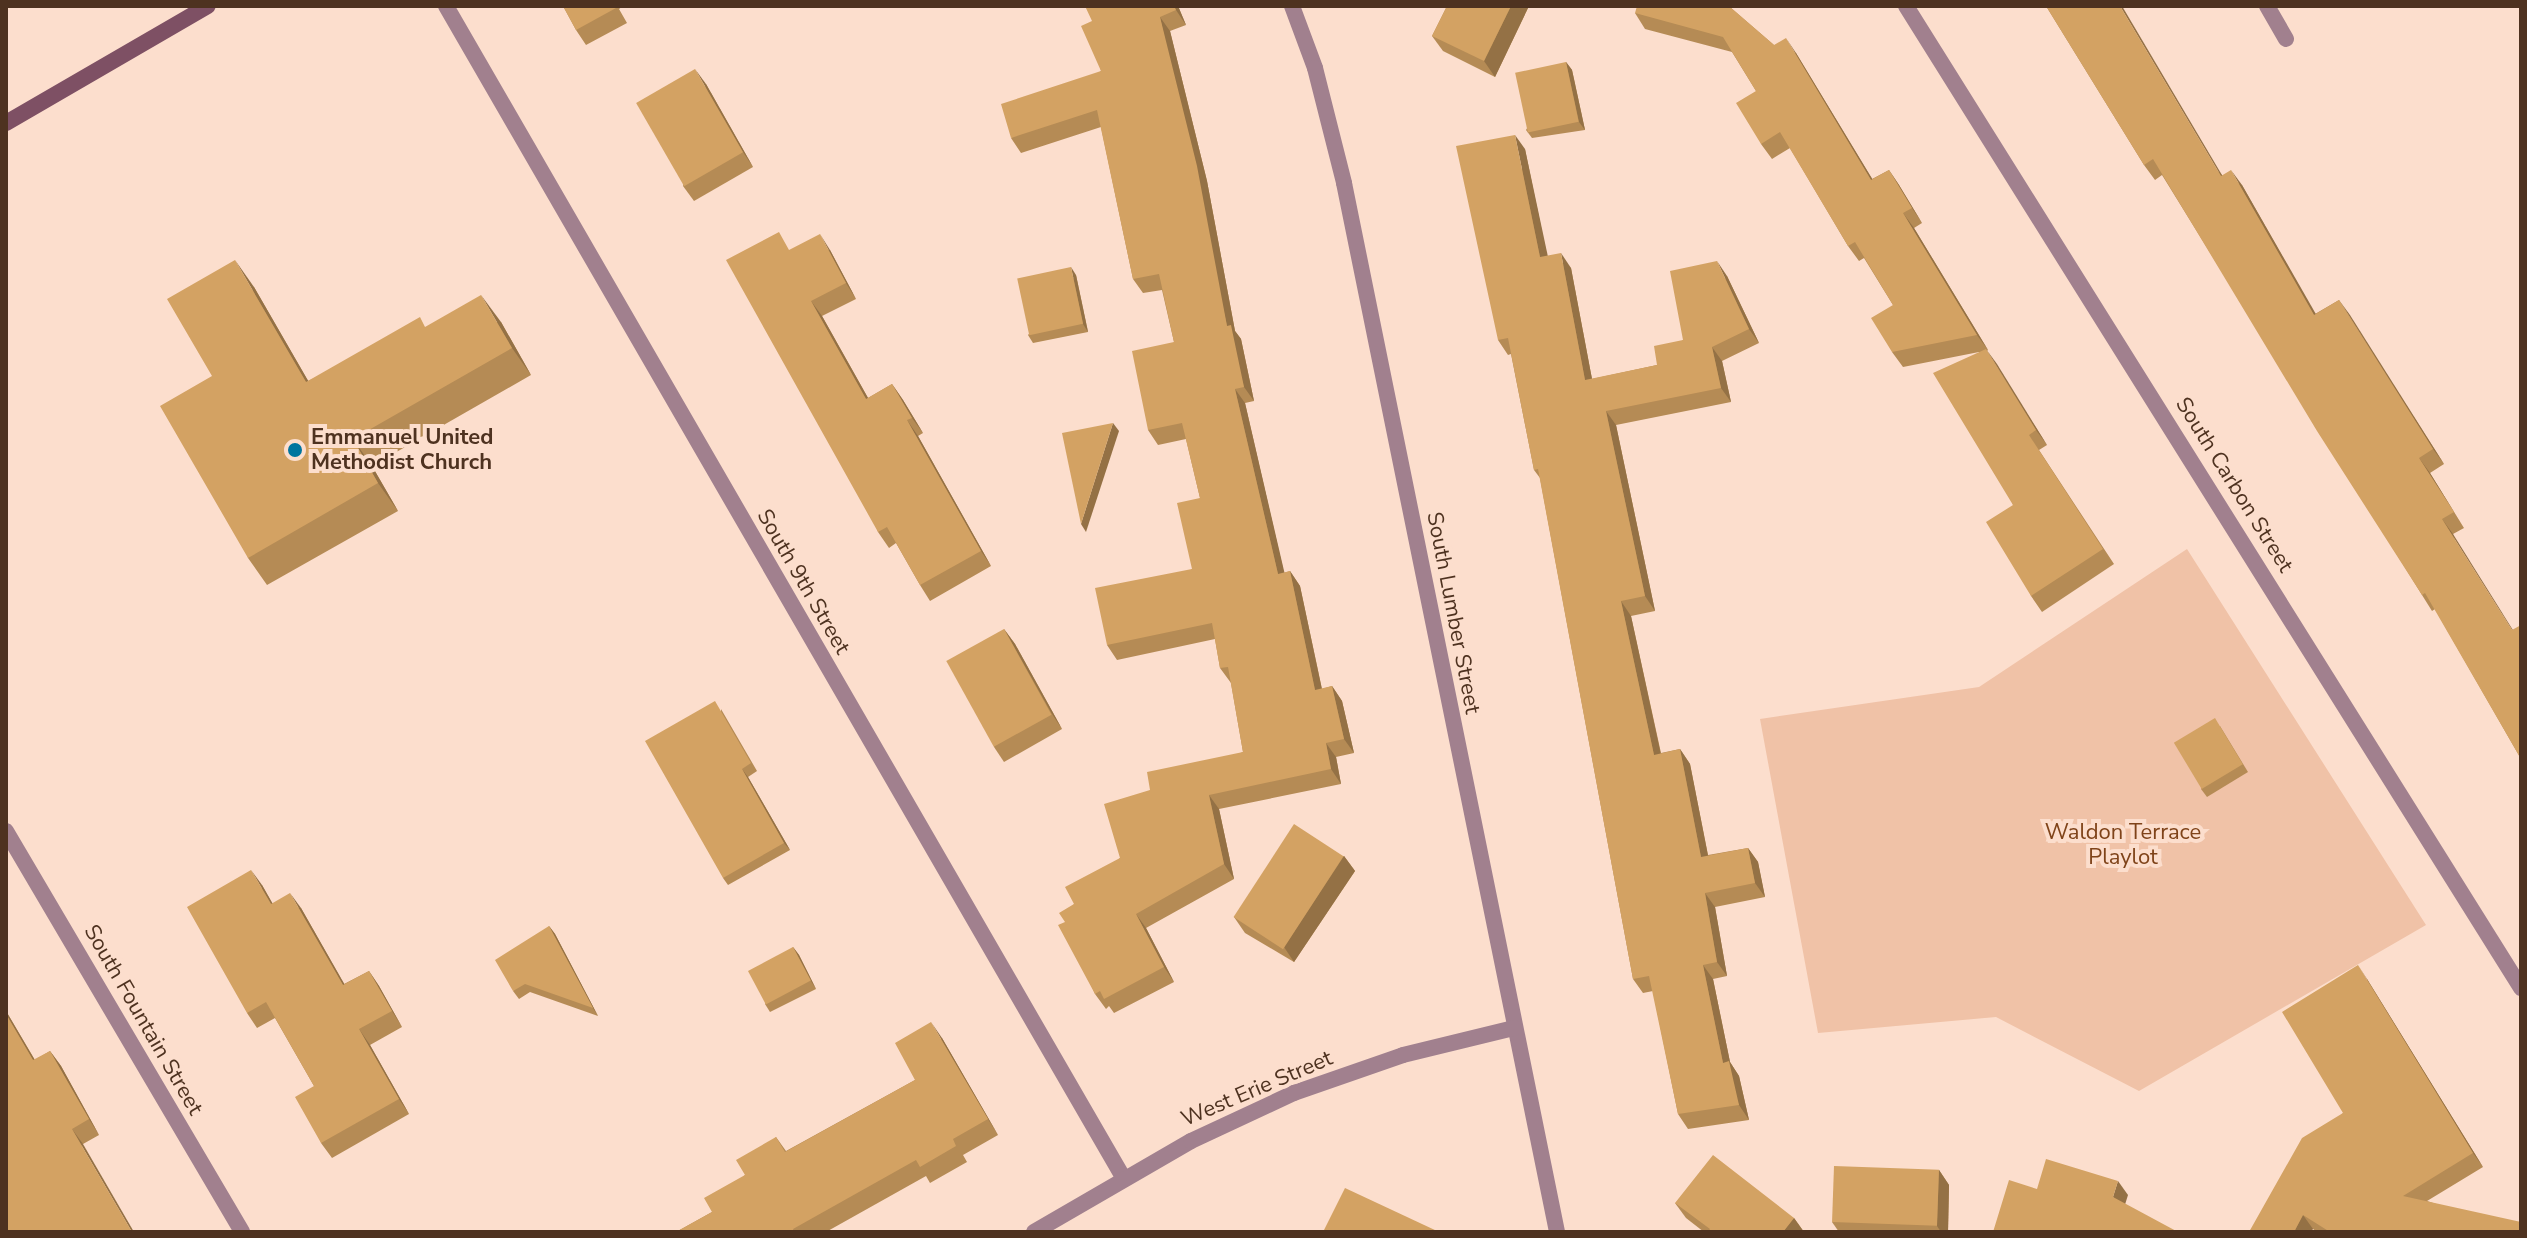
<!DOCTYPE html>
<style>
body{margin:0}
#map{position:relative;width:2527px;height:1238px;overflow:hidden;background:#fcdecd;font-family:"Nunito Sans",sans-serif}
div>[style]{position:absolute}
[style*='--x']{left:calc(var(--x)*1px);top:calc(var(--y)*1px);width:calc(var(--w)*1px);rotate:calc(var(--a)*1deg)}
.green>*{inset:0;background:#f0c2a7}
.street>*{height:16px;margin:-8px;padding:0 8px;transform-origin:8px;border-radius:8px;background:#a1808e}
.secondary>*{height:16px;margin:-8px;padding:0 8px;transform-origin:8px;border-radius:8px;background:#7e5064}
.wall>*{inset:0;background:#b58b55}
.shaded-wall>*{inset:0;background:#947145}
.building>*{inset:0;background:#d3a263;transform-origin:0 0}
.dots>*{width:22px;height:22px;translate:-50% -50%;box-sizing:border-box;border:4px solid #fcdecd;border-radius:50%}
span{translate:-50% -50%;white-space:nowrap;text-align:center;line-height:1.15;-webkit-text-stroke:8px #fcdecd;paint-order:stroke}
.poi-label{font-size:22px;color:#4e3220;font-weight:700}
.left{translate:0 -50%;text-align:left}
.street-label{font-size:22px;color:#4e3220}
.park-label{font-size:22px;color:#7f4319}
.frame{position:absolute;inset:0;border:8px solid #4e3220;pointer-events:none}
</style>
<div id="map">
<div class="green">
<i style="clip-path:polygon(2187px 549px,2426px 925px,2139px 1091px,1996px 1017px,1818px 1033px,1760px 719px,1979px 687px)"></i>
</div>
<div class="street">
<i style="--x:446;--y:6;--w:1355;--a:59.97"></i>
<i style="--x:1292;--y:6;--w:66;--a:69.6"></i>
<i style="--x:1315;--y:68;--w:119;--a:75.8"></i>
<i style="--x:1344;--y:183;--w:1070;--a:78.52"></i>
<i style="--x:1906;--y:6;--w:1159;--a:57.94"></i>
<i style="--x:2267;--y:6;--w:38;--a:60"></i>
<i style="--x:6;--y:831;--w:465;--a:59.5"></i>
<i style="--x:1034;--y:1232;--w:181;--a:-30.1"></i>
<i style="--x:1191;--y:1141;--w:114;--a:-25"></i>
<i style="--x:1294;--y:1093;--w:115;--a:-19.2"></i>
<i style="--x:1403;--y:1055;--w:114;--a:-13.7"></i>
</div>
<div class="secondary">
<i style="--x:6;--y:123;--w:233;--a:-30.1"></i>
</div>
<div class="wall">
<i style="clip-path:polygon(563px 6px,623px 6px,619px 9px,627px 23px,586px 45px,576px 30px)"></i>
<i style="clip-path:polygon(1178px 6px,1186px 25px,1170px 31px,1207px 181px,1235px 331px,1241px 339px,1254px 401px,1245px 403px,1284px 573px,1290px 571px,1300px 586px,1322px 689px,1332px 686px,1342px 701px,1354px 753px,1336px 757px,1341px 784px,1219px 809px,1234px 879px,1146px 928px,1174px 982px,1114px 1013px,1109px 1006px,1106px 1009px,1095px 994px,1065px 922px,1074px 904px,1120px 858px,1150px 790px,1243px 752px,1231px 683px,1220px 668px,1215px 639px,1117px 660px,1107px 645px,1192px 569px,1200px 498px,1186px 439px,1158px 445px,1148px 430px,1174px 342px,1162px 290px,1143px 293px,1133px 279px,1101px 127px,1021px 153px,1011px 138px,1101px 71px,1092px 21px)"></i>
<i style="clip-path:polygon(1447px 6px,1527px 6px,1528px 8px,1495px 77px,1443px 51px,1432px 36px)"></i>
<i style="clip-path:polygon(2046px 6px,2223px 176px,2242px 185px,2315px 314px,2339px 300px,2444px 464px,2430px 473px,2464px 528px,2453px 534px,2521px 759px,2435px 609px,2432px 611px,2422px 595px,2162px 175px,2155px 180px,2144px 165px)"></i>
<i style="clip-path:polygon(1731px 8px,1774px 45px,1796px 53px,1872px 179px,1889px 170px,1899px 185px,1922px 223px,1914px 228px,1988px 350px,1987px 351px,2047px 445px,2039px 450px,2114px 564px,2042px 612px,2031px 596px,2013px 505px,1979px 352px,1903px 367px,1892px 352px,1893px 305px,1864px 258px,1859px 261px,1848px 246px,1790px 148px,1772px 159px,1761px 144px,1756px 91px,1732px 52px,1645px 29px,1635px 13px)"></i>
<i style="clip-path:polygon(1566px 62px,1572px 70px,1585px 130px,1532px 138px,1526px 130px)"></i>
<i style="clip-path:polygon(706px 84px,753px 167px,694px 201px,683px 186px)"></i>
<i style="clip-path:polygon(1525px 149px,1547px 256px,1571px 268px,1592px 379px,1657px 365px,1683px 340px,1727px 276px,1759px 343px,1722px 361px,1731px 402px,1616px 425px,1655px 611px,1631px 616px,1661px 753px,1680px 749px,1690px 764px,1708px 855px,1748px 848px,1758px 862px,1765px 897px,1715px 907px,1727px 976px,1713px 979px,1730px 1062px,1739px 1076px,1749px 1120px,1688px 1129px,1678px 1114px,1653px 991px,1643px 993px,1633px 979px,1540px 478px,1534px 470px,1511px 354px,1508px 355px,1498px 340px)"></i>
<i style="clip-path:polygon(791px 249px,830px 250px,856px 299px,822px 316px,868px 398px,892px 384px,903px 400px,923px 433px,918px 436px,991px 566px,930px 601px,920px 585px,896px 543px,889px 548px,878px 532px)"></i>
<i style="clip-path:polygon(1076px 275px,1088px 332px,1033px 343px,1028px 335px)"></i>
<i style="clip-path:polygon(254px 287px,308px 381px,426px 327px,501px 322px,531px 375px,372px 466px,398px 511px,267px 585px,248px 558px,212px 376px)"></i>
<i style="clip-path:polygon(1004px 629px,1015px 644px,1062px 729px,1004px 762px,994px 747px)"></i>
<i style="clip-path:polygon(721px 709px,757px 771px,748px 777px,790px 850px,728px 885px,723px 878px)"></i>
<i style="clip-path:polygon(2220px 726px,2248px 772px,2207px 797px,2201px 789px)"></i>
<i style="clip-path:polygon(1344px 856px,1355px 871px,1294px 962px,1245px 933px,1234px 917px)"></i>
<i style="clip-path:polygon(262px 885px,272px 903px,301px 908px,344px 984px,369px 971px,379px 986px,402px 1027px,370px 1045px,409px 1114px,332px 1158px,321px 1143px,314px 1086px,275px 1018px,257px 1028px,247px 1013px)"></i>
<i style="clip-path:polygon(549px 926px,555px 934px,598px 1016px,530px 992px,519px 999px,513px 991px)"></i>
<i style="clip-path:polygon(793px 947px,799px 955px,816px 989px,770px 1012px,765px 1004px)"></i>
<i style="clip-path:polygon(2367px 979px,2483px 1167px,2427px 1201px,2521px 1232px,2317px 1232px,2313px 1229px,2249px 1232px,2343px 1113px)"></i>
<i style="clip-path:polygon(6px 1011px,35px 1060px,50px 1051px,61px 1066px,99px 1135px,83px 1144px,6px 1232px)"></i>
<i style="clip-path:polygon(942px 1038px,998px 1135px,963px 1155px,967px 1162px,930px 1183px,926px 1176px,826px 1232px,676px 1232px,712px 1212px,745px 1175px,776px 1137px,786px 1151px,915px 1080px)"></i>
<i style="clip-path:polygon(1939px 1170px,1949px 1185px,1948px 1232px,1839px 1232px,1832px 1222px)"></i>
<i style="clip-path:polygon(1675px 1203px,1794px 1218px,1804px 1232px,1704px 1232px,1686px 1218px)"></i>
</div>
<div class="shaded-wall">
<i style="clip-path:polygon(1174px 6px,1178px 6px,1186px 25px,1176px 10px)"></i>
<i style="clip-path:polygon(1511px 6px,1527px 6px,1528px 8px,1495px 77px,1484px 61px)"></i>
<i style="clip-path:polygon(2120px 6px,2122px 6px,2232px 192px,2221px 176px)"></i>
<i style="clip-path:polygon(1160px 17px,1170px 31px,1207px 181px,1235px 331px,1241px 339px,1254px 401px,1244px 387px,1227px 326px)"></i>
<i style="clip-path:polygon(1786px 38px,1796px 53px,1882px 195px,1871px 180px)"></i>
<i style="clip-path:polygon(1566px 62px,1572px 70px,1585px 130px,1579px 122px)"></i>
<i style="clip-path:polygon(695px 69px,706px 84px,753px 167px,743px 152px)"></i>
<i style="clip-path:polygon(1515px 135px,1525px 149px,1551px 271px,1540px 257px)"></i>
<i style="clip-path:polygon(1889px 170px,1899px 185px,1922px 223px,1912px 208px)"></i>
<i style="clip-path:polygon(2231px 170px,2242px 185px,2325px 330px,2314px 315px)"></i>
<i style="clip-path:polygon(1903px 213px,1914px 228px,1988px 350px,1977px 335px)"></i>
<i style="clip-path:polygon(820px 234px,830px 250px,856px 299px,846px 283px)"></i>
<i style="clip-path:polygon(1561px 253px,1571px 268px,1595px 395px,1585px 380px)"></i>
<i style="clip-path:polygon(235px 260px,254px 287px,325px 410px,306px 382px)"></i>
<i style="clip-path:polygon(1717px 261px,1727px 276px,1759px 343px,1749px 329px)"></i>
<i style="clip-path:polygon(1071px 267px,1076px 275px,1088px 332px,1083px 324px)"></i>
<i style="clip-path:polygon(481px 295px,501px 322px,531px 375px,512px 348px)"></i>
<i style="clip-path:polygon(2339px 300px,2350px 315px,2444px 464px,2433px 449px)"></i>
<i style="clip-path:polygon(811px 301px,822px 316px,877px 414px,866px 399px)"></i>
<i style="clip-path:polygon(1712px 347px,1722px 361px,1731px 402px,1721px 388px)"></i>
<i style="clip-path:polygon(1986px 349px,1997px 364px,2047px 445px,2036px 430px)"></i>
<i style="clip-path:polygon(892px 384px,903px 400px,923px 433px,912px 418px)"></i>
<i style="clip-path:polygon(1235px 389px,1245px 403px,1288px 588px,1278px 574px)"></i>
<i style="clip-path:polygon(1606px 411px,1616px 425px,1655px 611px,1645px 596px)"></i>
<i style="clip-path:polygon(907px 420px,918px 436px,991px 566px,981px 551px)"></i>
<i style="clip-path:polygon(1113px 423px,1119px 431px,1086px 532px,1081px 524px)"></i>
<i style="clip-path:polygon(353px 439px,372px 466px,398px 511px,378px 483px)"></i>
<i style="clip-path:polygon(2419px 458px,2430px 473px,2464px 528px,2454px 512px)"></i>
<i style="clip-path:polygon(2442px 519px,2453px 534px,2521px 643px,2512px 630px)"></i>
<i style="clip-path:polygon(1290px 571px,1300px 586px,1325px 704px,1315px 690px)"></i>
<i style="clip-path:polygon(1621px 601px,1631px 616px,1664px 769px,1654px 755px)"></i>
<i style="clip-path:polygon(1004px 629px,1015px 644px,1062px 729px,1052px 714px)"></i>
<i style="clip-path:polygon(1332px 686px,1342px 701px,1354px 753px,1344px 739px)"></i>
<i style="clip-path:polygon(1326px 743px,1336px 757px,1341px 784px,1331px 769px)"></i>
<i style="clip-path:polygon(1680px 749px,1690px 764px,1711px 871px,1701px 857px)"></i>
<i style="clip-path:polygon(742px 769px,748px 777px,790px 850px,784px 843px)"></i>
<i style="clip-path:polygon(1209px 795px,1219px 809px,1234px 879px,1224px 864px)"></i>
<i style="clip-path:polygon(1748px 848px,1758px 862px,1765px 897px,1755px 883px)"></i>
<i style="clip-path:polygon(1344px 856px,1355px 871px,1294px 962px,1284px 947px)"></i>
<i style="clip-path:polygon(251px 870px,262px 885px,282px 920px,271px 904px)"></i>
<i style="clip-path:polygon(290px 893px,301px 908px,354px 1001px,343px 985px)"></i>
<i style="clip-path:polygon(1705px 893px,1715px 907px,1727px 976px,1717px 962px)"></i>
<i style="clip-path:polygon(1136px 914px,1146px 928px,1174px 982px,1164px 967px)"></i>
<i style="clip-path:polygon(549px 926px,555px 934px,598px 1016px,593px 1008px)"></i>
<i style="clip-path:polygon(793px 947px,799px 955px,816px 989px,811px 981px)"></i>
<i style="clip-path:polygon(1703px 965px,1713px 979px,1730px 1062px,1739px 1076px,1749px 1120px,1739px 1105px,1723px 1063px)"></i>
<i style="clip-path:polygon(2358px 965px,2367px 979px,2483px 1167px,2473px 1153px)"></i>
<i style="clip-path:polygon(369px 971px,379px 986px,402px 1027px,392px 1011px)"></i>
<i style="clip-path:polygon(6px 1011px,44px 1076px,33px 1060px,6px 1014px)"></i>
<i style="clip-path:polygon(931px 1022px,942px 1038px,998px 1135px,988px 1119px)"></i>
<i style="clip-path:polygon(359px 1029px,370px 1045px,409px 1114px,399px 1099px)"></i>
<i style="clip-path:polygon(50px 1051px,61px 1066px,99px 1135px,89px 1119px)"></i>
<i style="clip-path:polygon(72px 1129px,83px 1144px,134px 1232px,132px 1232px)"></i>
<i style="clip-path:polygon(1939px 1170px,1949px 1185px,1948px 1232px,1941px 1232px,1937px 1226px)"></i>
<i style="clip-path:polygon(2118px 1181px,2128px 1195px,2123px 1211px,2113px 1197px)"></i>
<i style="clip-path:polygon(2303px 1215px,2313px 1229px,2311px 1232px,2294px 1232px)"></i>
<i style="clip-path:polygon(1794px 1218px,1804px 1232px,1783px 1232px)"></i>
</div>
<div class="building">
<i style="clip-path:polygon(563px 6px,616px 6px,616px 8px,576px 30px)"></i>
<i style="clip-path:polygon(1085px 6px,1174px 6px,1176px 10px,1160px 17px,1197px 166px,1227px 326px,1231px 325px,1244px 387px,1235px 389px,1278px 574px,1290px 571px,1315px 690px,1332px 686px,1344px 739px,1326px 743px,1331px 769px,1209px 795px,1224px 864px,1136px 914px,1164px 967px,1104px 999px,1100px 991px,1095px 994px,1058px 925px,1065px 922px,1059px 913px,1074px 904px,1065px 887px,1120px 858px,1104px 804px,1150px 790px,1147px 772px,1243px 752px,1228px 667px,1220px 668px,1212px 623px,1107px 645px,1095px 588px,1192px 569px,1177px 503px,1200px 498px,1182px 423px,1148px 430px,1132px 351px,1174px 342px,1159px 274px,1133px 279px,1097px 110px,1011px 138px,1001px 104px,1101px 71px,1081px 26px,1092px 21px)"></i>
<i style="clip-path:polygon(1447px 6px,1511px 6px,1484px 61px,1432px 36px)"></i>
<i style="clip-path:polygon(1637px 6px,1729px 6px,1774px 45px,1786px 38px,1871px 180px,1889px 170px,1912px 208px,1903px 213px,1977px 335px,1892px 352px,1871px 318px,1893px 305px,1855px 242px,1848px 246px,1780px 132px,1761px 144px,1736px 103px,1756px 91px,1723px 37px,1635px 13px)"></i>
<i style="clip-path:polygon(2046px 6px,2120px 6px,2221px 176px,2231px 170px,2314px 315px,2339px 300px,2433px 449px,2419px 458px,2454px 512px,2442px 519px,2512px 630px,2521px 625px,2521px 759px,2425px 593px,2422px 595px,2317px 431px,2153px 159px,2144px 165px)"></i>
<i style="left:1566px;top:62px;width:61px;height:52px;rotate:78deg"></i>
<i style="left:695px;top:69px;width:96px;height:68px;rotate:60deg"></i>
<i style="clip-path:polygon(1515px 135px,1540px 257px,1561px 253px,1585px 380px,1657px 365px,1654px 346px,1683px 340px,1670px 271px,1717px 261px,1749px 329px,1712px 347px,1721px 388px,1606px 411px,1645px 596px,1621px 601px,1654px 755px,1680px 749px,1701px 857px,1748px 848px,1755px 883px,1705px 893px,1717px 962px,1703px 965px,1723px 1063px,1729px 1061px,1739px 1105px,1678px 1114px,1649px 976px,1633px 979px,1538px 469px,1534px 470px,1508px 338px,1498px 340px,1456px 146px)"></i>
<i style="clip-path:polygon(779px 232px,789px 250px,820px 234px,846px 283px,811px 301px,866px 399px,892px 384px,912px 418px,907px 420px,981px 551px,920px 585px,887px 527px,878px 532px,726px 260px)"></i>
<i style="clip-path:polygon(235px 260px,306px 382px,420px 317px,425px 327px,481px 295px,512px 348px,353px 439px,378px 483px,248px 558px,160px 406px,212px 376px,167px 299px)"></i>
<i style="left:1071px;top:267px;width:58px;height:55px;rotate:78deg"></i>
<i style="clip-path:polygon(1986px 349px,2036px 430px,2029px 435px,2103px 549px,2031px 596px,1986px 522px,2013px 505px,1933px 373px)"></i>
<i style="clip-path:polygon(1113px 423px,1081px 524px,1062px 433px)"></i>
<i style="left:1004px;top:629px;width:98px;height:66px;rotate:61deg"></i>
<i style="clip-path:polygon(715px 701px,751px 763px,742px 769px,784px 843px,723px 878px,645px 741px)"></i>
<i style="left:2215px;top:718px;width:54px;height:48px;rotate:59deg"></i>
<i style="left:1294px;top:824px;width:59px;height:111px;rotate:33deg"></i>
<i style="clip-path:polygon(251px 870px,271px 904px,290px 893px,343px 985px,369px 971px,392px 1011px,359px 1029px,399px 1099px,321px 1143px,295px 1097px,314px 1086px,266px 1002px,247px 1013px,187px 907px)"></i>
<i style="clip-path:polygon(549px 926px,593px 1008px,525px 984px,513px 991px,495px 960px)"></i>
<i style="left:793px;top:947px;width:38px;height:51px;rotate:62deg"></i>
<i style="clip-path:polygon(2358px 965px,2473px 1153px,2403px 1196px,2521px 1222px,2521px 1232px,2330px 1232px,2303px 1215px,2294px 1232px,2249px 1232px,2302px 1138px,2343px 1113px,2282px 1012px)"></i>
<i style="clip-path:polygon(6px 1014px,33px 1060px,50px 1051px,89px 1119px,72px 1129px,132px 1232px,6px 1232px)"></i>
<i style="clip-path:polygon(931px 1022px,988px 1119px,953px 1139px,956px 1146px,920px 1167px,916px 1160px,793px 1229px,794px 1232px,676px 1232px,712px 1212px,704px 1198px,745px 1175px,736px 1160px,776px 1137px,785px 1152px,915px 1080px,895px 1043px)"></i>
<i style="clip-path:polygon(1713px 1155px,1794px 1218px,1783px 1232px,1708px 1232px,1710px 1229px,1675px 1203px)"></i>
<i style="clip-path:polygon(2046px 1159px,2118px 1181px,2113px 1197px,2178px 1232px,1993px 1232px,2009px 1180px,2037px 1189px)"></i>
<i style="left:1834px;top:1166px;width:105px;height:56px;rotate:2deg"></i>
<i style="clip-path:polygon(1345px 1188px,1437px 1231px,1323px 1232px)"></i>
</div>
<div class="dots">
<i style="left:295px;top:450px;background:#00759e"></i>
</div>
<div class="poi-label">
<span class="left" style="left:311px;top:450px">Emmanuel United<br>Methodist Church</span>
</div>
<div class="street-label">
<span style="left:2234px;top:485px;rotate:58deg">South Carbon Street</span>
<span style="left:803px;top:582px;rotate:60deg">South 9th Street</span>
<span style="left:1453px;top:613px;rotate:79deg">South Lumber Street</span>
<span style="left:143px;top:1020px;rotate:60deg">South Fountain Street</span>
<span style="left:1257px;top:1089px;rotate:-23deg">West Erie Street</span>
</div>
<div class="park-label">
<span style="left:2123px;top:845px">Waldon Terrace<br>Playlot</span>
</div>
<div class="frame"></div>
</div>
